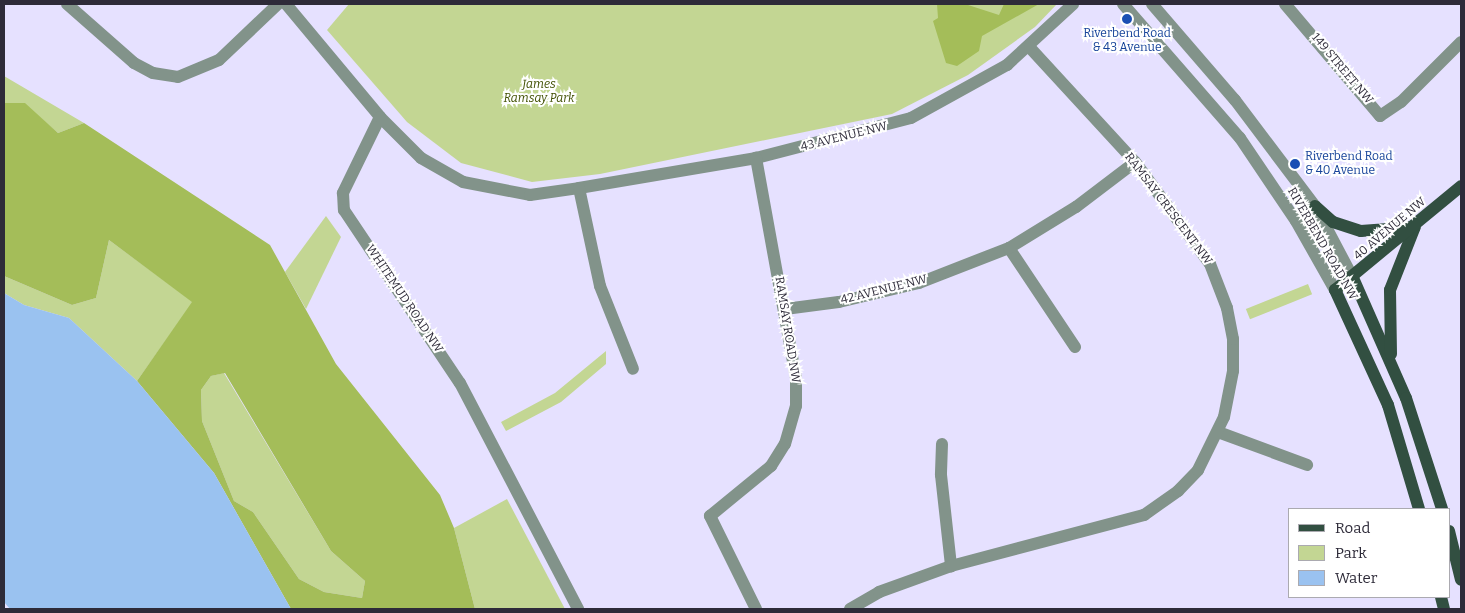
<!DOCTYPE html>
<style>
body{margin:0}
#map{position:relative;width:1465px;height:613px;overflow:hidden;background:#e6e1ff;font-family:Bitter,serif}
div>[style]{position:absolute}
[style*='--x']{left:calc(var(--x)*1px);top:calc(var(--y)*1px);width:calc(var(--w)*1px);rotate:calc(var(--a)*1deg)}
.green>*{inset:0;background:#c3d693;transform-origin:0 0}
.forest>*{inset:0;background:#a4bd59}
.water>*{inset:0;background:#9ac2f0}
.minor>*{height:12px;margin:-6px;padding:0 6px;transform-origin:6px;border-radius:6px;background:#82938a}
.major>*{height:12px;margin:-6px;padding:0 6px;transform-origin:6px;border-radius:6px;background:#324f41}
.dots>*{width:14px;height:14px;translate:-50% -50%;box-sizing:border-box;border:2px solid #fff;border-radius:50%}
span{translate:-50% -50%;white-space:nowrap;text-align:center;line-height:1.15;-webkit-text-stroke:4px #fff;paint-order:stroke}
.transit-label{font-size:12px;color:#164399}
.left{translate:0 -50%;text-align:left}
.street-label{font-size:12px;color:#2e2b39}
.park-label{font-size:12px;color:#415002;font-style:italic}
.frame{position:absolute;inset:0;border:5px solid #2e2b39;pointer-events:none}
.legend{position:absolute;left:1288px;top:508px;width:162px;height:90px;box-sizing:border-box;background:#fff;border:1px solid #abaab0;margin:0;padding:6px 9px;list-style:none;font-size:15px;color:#2e2b39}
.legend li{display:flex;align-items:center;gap:10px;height:25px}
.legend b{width:25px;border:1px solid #abaab0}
</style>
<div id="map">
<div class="green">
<i style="clip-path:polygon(349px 4px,1057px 4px,1035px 27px,968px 75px,892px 114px,600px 174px,532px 182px,461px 163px,407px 122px,327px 30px)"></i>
<i style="clip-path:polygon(4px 76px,84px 123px,58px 133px,23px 103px,4px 103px)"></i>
<i style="clip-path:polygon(326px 216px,341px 237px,306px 309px,285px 272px)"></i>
<i style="clip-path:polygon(109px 240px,193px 302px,137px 381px,69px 318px,24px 305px,4px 293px,4px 276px,72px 305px,96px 298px)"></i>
<i style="left:1308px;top:284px;width:11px;height:67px;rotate:68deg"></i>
<i style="clip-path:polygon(606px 351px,606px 364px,561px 402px,506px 431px,501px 422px,555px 393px)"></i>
<i style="clip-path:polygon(224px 373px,331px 551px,365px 581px,362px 598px,324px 592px,299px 579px,253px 512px,234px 501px,202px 421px,201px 390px,211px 376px)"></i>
<i style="clip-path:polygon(507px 499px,565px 609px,475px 609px,454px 528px)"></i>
</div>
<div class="forest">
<i style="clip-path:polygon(937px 4px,965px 4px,999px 15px,1004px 4px,1039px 4px,982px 36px,979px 51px,957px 66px,946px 63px,933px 21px,938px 18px)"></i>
<i style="clip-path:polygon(evenodd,4px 103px,25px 103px,58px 133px,84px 123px,270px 245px,336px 364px,440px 495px,454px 528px,475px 609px,291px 609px,214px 473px,137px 381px,192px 302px,109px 240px,96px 298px,72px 305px,4px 276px,4px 103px,225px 373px,331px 551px,365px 581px,362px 598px,324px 592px,299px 579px,253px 512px,234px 501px,202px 421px,201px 390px,211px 376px,225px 373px)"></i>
</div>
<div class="water">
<i style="clip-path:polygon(4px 293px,24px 305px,69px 318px,137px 381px,214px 473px,291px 609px,10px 609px,4px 602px)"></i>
</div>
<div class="minor">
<i style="--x:67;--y:4;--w:89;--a:41.4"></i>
<i style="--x:134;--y:63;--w:21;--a:28"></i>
<i style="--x:153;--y:73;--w:25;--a:9"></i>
<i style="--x:178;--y:77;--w:44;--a:-22.5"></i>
<i style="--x:219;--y:60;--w:81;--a:-43.5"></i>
<i style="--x:286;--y:4;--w:147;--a:50.2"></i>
<i style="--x:380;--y:117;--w:85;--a:116"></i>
<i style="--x:343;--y:193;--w:17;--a:87"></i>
<i style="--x:344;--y:210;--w:208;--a:56.2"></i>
<i style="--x:460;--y:383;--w:255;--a:62.4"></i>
<i style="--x:1123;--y:4;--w:178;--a:48.9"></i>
<i style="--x:1240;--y:138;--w:100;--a:56"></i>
<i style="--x:1296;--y:221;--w:79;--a:60.5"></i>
<i style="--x:1152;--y:4;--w:127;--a:49.2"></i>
<i style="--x:1235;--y:100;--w:133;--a:53"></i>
<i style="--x:1315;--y:206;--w:81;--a:62.2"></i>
<i style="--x:1285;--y:4;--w:147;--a:49.7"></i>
<i style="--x:1380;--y:116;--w:25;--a:-34"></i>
<i style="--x:1401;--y:102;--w:85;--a:-45"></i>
<i style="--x:380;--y:117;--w:58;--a:45"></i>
<i style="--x:421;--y:158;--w:48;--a:29.7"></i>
<i style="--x:463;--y:182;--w:68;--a:11"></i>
<i style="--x:530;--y:195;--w:49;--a:-8.1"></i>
<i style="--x:579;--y:188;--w:180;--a:-9.6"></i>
<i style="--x:756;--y:158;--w:160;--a:-14.5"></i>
<i style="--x:911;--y:118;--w:110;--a:-28.9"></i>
<i style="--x:1007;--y:65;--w:90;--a:-42.7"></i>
<i style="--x:579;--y:188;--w:100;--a:77.9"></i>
<i style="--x:600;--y:286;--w:89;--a:68.3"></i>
<i style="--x:1009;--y:248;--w:119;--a:56.3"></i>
<i style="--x:785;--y:309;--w:54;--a:-7.4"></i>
<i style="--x:839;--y:302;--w:82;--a:-13.4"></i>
<i style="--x:919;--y:283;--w:97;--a:-21.3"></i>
<i style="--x:1009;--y:248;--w:79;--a:-31.5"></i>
<i style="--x:1076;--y:207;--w:74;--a:-37.3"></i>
<i style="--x:1218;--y:432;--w:95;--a:20.3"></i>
<i style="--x:942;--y:444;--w:31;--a:92"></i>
<i style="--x:941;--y:475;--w:92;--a:83.7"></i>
<i style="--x:756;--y:609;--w:104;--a:-116.3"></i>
<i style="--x:710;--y:516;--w:79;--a:-39.3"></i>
<i style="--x:771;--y:466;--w:26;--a:-58"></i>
<i style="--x:785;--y:444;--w:40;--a:-74"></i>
<i style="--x:796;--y:406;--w:28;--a:-90"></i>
<i style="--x:796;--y:378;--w:224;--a:-100.3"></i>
<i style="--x:850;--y:609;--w:34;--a:-30"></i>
<i style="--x:879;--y:592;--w:77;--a:-19.9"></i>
<i style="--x:951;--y:566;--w:200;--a:-14.8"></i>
<i style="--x:1144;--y:515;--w:42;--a:-35.2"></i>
<i style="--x:1178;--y:491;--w:29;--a:-46"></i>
<i style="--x:1198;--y:470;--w:59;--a:-63.9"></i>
<i style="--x:1224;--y:417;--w:47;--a:-78.9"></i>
<i style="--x:1233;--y:371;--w:32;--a:-90"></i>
<i style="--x:1233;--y:339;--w:32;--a:-101"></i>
<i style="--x:1227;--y:308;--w:47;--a:-111.1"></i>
<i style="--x:1210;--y:264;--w:127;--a:-126.3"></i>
<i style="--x:1135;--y:162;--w:155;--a:-132.6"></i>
</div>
<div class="major">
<i style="--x:1315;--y:206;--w:24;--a:42"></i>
<i style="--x:1333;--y:222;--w:29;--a:18"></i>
<i style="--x:1361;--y:231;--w:54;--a:-4.2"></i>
<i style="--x:1353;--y:278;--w:131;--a:66.2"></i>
<i style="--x:1406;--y:398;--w:117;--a:72"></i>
<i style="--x:1391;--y:354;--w:64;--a:-90.9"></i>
<i style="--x:1390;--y:290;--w:66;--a:-68.5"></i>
<i style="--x:1419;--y:509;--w:109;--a:-106.6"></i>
<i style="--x:1388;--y:405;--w:127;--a:-114.7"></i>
<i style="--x:1335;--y:290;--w:163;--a:-39.5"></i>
<i style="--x:1449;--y:531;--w:50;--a:76.2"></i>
<i style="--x:1441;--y:597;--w:12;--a:76"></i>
</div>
<div class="dots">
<i style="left:1127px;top:19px;background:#1a4fb4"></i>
<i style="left:1295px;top:164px;background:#1a4fb4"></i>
</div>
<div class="transit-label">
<span style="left:1127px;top:41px">Riverbend Road<br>&amp; 43 Avenue</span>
<span class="left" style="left:1305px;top:164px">Riverbend Road<br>&amp; 40 Avenue</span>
</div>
<div class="street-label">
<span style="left:1342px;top:69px;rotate:50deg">149 STREET NW</span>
<span style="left:844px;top:137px;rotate:-14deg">43 AVENUE NW</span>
<span style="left:1168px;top:209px;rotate:53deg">RAMSAY CRESCENT NW</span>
<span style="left:1390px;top:229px;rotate:-40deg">40 AVENUE NW</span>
<span style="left:1322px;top:244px;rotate:60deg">RIVERBEND ROAD NW</span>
<span style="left:884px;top:290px;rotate:-14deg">42 AVENUE NW</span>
<span style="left:404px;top:299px;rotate:56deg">WHITEMUD ROAD NW</span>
<span style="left:787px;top:330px;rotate:81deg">RAMSAY ROAD NW</span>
</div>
<div class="park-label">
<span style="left:539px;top:92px">James<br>Ramsay Park</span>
</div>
<div class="frame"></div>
<ul class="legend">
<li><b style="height:6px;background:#324f41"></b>Road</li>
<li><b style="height:14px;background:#c3d693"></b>Park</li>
<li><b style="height:14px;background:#9ac2f0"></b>Water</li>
</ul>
</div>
